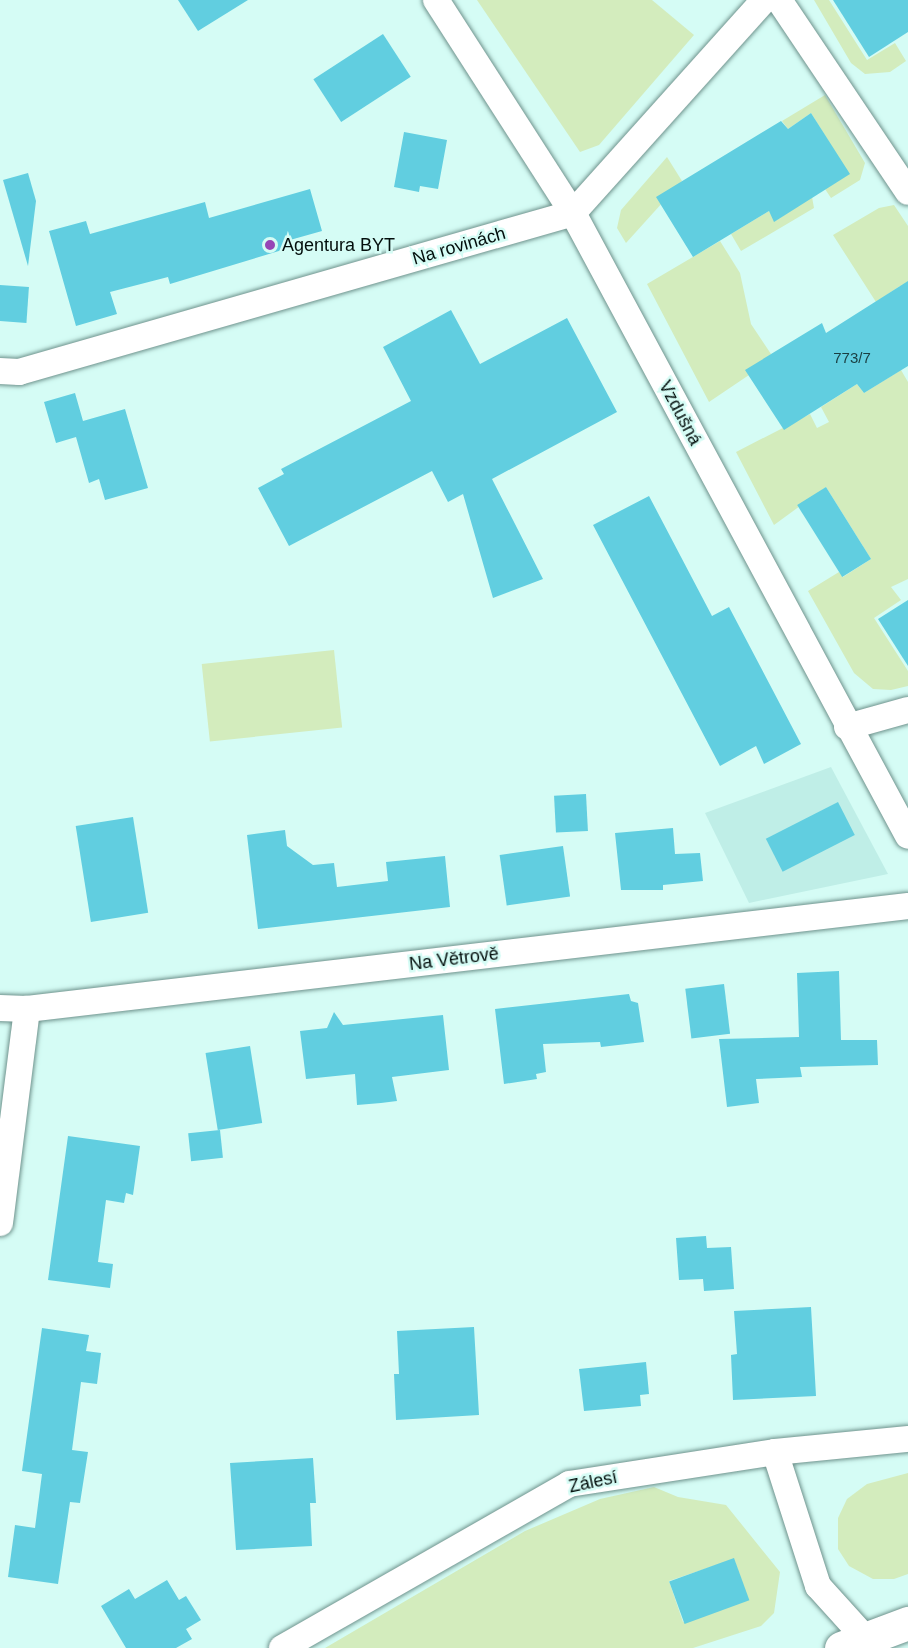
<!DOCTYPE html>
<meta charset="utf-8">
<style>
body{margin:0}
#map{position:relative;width:908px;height:1648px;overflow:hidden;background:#d5fcf5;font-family:Helvetica,sans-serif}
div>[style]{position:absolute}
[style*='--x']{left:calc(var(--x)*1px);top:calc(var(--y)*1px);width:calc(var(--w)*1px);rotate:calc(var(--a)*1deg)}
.built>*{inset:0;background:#bfeee7}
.green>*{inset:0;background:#d3ecbd;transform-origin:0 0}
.building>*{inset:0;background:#61cee0;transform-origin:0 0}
.roads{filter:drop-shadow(0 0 2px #6f938d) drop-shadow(0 0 2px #6f938d)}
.street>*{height:26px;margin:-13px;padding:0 13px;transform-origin:13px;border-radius:13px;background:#fff}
.secondary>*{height:33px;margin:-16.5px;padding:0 16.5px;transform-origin:16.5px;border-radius:16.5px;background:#fff}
.dots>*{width:16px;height:16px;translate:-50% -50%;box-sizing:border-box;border:3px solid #d5fcf5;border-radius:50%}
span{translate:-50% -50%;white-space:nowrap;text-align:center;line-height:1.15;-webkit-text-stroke:5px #d5fcf5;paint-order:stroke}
.number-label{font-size:15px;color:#1a3e41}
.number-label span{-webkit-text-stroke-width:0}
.poi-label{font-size:18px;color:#030e0c}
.left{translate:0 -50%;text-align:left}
.street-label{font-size:18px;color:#030e0c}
</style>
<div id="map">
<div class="built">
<i style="clip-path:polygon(831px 767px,888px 874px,749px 903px,705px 813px)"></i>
</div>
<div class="green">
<i style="clip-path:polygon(477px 0,652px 0,694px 35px,599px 145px,580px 152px)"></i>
<i style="clip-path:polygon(814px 0,829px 0,867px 60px,895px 43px,906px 61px,890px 72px,865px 74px,851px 63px)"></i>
<i style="clip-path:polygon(825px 95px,865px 163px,860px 180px,831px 198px,825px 189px,849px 174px,811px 113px,788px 129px,782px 121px)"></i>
<i style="clip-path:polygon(667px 157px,682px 181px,626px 243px,617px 228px,621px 210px)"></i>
<i style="clip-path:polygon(812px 197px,814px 208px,741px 251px,731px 234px,769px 211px,775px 221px)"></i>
<i style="clip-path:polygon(894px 205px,908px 226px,908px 298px,900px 286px,876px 302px,833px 235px,879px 208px)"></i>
<i style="clip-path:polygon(720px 241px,740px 273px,751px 324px,771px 354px,749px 375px,709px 402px,647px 284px)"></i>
<i style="clip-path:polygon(901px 370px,908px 382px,908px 579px,891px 587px,901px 600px,874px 618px,908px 671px,908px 686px,891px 690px,873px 689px,854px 673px,808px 591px,839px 572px,843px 577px,871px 559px,826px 487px,774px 525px,736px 452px,810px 414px,817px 428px,829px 422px,821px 407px,857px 384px,864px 393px)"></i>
<i style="left:334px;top:650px;width:78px;height:133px;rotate:84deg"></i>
<i style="clip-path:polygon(908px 1473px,908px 1574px,894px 1579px,873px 1579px,849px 1566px,838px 1549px,838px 1518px,847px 1499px,867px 1484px)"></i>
<i style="clip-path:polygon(evenodd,654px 1487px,678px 1497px,726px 1505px,780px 1572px,774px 1613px,761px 1626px,693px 1648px,325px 1648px,525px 1531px,600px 1499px,654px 1487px,734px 1559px,748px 1600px,683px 1622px,669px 1581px,734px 1559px)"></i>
</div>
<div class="building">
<i style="clip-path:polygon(178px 0,248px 0,198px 31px)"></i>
<i style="clip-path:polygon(833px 0,908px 0,908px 32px,869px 57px)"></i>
<i style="left:383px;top:34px;width:51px;height:83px;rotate:57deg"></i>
<i style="clip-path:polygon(811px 113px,850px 174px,774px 222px,769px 211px,693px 257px,656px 197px,781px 121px,788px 129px)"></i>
<i style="clip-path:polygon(404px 132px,447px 140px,438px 189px,420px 186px,419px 192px,394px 187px)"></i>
<i style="clip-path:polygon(28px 173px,36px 201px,28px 266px,3px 180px)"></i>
<i style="clip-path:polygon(310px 189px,322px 231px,290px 240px,292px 247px,170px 284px,168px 277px,110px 292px,117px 314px,76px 326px,49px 231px,86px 221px,90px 234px,205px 202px,209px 218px)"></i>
<i style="clip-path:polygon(908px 281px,908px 366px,864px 393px,857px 384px,784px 430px,745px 370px,822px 323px,826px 333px)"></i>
<i style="left:0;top:285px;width:29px;height:36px;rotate:4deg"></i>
<i style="clip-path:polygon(451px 310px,480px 364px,567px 318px,617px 412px,492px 479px,543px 579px,493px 598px,463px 494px,448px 502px,432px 471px,289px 546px,258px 488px,284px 474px,281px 469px,411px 401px,383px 347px)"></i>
<i style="clip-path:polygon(75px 393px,83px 421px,125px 409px,148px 488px,105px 500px,99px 479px,89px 483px,76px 437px,56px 443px,44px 402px)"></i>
<i style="left:826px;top:487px;width:85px;height:34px;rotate:58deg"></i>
<i style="clip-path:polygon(649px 496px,712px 616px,729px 607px,801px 744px,764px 764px,756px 746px,720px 766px,593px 525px)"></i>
<i style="clip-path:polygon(908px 600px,908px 666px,878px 619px)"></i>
<i style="left:586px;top:794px;width:37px;height:32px;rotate:87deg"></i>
<i style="left:838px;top:802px;width:37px;height:81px;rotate:63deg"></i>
<i style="left:133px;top:817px;width:97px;height:58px;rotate:81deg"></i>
<i style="clip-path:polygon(673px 828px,675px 854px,700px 853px,703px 881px,663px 885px,663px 890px,621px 890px,615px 833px)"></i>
<i style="clip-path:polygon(285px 830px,287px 846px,313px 865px,334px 863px,337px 887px,388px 881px,386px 862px,445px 856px,450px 907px,258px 929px,247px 835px)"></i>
<i style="left:563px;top:846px;width:51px;height:64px;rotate:82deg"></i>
<i style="clip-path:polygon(839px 971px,841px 1040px,877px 1040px,878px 1065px,800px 1067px,802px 1077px,756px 1079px,759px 1103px,727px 1107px,719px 1039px,799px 1037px,797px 973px)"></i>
<i style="left:724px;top:984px;width:50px;height:39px;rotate:83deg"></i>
<i style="clip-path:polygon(629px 994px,631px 1001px,638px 1003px,644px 1042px,601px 1047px,600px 1042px,543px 1044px,546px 1072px,536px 1074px,537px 1079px,504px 1084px,495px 1009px)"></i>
<i style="clip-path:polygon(334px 1012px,343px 1025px,443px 1015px,449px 1070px,392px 1077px,397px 1101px,381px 1103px,357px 1105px,355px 1074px,306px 1079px,300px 1031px,327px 1028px)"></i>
<i style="left:250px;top:1046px;width:78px;height:45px;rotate:81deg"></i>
<i style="left:220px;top:1130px;width:28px;height:32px;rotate:84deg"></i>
<i style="clip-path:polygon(68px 1136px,140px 1146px,133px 1195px,126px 1193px,124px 1203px,106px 1200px,98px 1262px,113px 1264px,110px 1288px,48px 1280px)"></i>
<i style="clip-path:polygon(706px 1236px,707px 1248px,731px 1247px,734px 1289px,704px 1291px,703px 1279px,679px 1280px,676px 1238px)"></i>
<i style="clip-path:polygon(811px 1307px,816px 1396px,733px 1400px,731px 1355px,737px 1354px,734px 1311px)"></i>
<i style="clip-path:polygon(474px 1327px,479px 1415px,396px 1420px,394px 1374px,399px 1374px,397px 1331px)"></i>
<i style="clip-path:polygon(42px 1328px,89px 1335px,86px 1351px,101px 1353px,97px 1384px,81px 1382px,72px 1450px,88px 1452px,80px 1503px,70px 1502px,58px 1584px,8px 1577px,15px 1525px,35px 1528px,42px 1474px,22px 1471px)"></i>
<i style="clip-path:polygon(646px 1362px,649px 1394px,640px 1395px,641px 1406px,584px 1411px,579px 1369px)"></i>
<i style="clip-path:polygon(313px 1458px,316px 1503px,310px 1503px,312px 1546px,236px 1550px,230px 1463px)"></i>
<i style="left:734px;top:1558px;width:45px;height:69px;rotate:70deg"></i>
<i style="clip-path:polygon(167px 1580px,179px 1600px,186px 1596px,201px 1620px,186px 1629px,192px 1639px,176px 1648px,126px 1648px,101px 1606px,129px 1589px,135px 1599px)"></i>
</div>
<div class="roads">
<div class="street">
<i style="--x:436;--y:0;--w:253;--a:57.3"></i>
<i style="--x:573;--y:213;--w:707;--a:61.73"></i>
<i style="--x:779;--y:0;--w:231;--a:56.1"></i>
<i style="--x:0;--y:371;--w:19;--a:3"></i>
<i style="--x:19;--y:372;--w:576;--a:-16.01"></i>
<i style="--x:573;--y:213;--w:286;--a:-48.1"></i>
<i style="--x:847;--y:727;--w:63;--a:-15.6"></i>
<i style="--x:0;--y:1008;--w:27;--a:2"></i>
<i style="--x:27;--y:1009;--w:887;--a:-6.67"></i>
<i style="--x:0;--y:1223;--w:216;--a:-82.8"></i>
<i style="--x:775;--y:1452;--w:141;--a:72.2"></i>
<i style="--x:818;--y:1586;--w:84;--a:47.9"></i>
<i style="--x:282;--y:1648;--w:331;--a:-29.7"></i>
<i style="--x:569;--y:1484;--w:208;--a:-8.8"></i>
<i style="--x:775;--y:1452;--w:134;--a:-5.6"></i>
</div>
<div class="secondary">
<i style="--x:841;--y:1648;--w:72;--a:-20.5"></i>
</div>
</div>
<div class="dots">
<i style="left:270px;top:245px;background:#9646b6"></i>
</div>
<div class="number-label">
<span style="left:852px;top:358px">773/7</span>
</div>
<div class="poi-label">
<span class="left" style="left:282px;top:245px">Agentura BYT</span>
</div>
<div class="street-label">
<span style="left:459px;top:246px;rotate:-16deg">Na rovinách</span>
<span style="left:680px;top:413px;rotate:62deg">Vzdušná</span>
<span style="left:454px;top:959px;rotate:-7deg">Na Větrově</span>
<span style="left:593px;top:1482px;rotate:-12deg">Zálesí</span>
</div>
</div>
